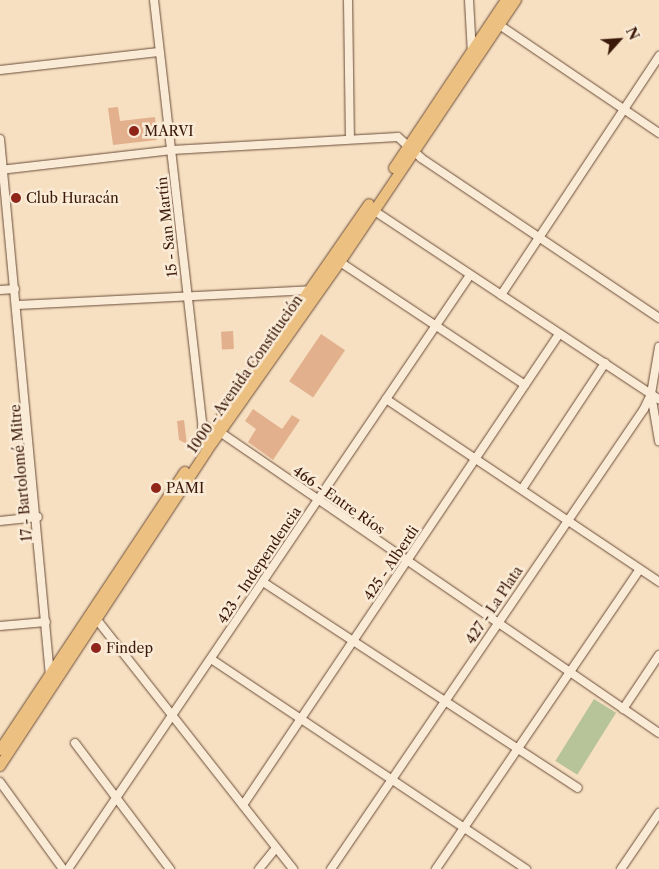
<!DOCTYPE html>
<meta charset="utf-8">
<style>
body{margin:0}
#map{position:relative;width:659px;height:869px;overflow:hidden;background:#f7e0c2;font-family:"Libre Caslon Text",serif}
div>[style]{position:absolute}
[style*='--x']{left:calc(var(--x)*1px);top:calc(var(--y)*1px);width:calc(var(--w)*1px);rotate:calc(var(--a)*1deg)}
.green>*{inset:0;background:#b7c398;transform-origin:0 0}
.building>*{inset:0;background:#e2b08c;transform-origin:0 0}
.roads{filter:drop-shadow(0 0 1px #6b4c38) drop-shadow(0 0 1px #6b4c38)}
.minor>*{height:8px;margin:-4px;padding:0 4px;transform-origin:4px;border-radius:4px;background:#faebd7}
.major>*{height:10px;margin:-5px;padding:0 5px;transform-origin:5px;border-radius:5px;background:#ecc081}
.dots>*{width:14px;height:14px;translate:-50% -50%;box-sizing:border-box;border:2px solid #faebd7;border-radius:50%}
span{translate:-50% -50%;white-space:nowrap;text-align:center;line-height:1.15;-webkit-text-stroke:5px #faebd7;paint-order:stroke}
.poi-label{font-size:14px;color:#3c1a0a}
.left{translate:0 -50%;text-align:left}
.street-label{font-size:14px;color:#3c1a0a}
.north{position:absolute;left:594px;top:15px;width:50px;height:50px;-webkit-text-stroke:4px #faebd7;paint-order:stroke;rotate:64deg;font-size:14px;font-weight:700;line-height:20px;text-align:center;color:#3c1a0a}
.north::after{content:'';display:block;margin:auto;width:18px;height:22px;background:#3c1a0a;clip-path:polygon(50% 0,100% 100%,50% 72%,0 100%)}
</style>
<div id="map">
<div class="green">
<i style="left:594px;top:699px;width:26px;height:73px;rotate:32deg"></i>
</div>
<div class="building">
<i style="clip-path:polygon(118px 107px,120px 121px,155px 117px,157px 140px,113px 145px,108px 108px)"></i>
<i style="left:233px;top:331px;width:18px;height:12px;rotate:87deg"></i>
<i style="left:321px;top:334px;width:29px;height:57px;rotate:34deg"></i>
<i style="clip-path:polygon(253px 409px,282px 429px,292px 415px,300px 420px,273px 460px,248px 442px,256px 429px,245px 421px)"></i>
<i style="clip-path:polygon(184px 420px,187px 444px,179px 440px,177px 421px)"></i>
</div>
<div class="roads">
<div class="minor">
<i style="--x:154;--y:0;--w:448;--a:83.5"></i>
<i style="--x:348;--y:0;--w:139;--a:89.2"></i>
<i style="--x:469;--y:0;--w:53;--a:86.8"></i>
<i style="--x:495;--y:22;--w:198;--a:34.1"></i>
<i style="--x:0;--y:70;--w:160;--a:-6.5"></i>
<i style="--x:0;--y:139;--w:539;--a:84.68"></i>
<i style="--x:0;--y:170;--w:173;--a:-6.6"></i>
<i style="--x:172;--y:150;--w:226;--a:-3.3"></i>
<i style="--x:398;--y:137;--w:31;--a:42"></i>
<i style="--x:421;--y:158;--w:287;--a:33.9"></i>
<i style="--x:373;--y:210;--w:343;--a:33.5"></i>
<i style="--x:340;--y:262;--w:222;--a:33.6"></i>
<i style="--x:0;--y:290;--w:15;--a:-4"></i>
<i style="--x:501;--y:295;--w:287;--a:-56.5"></i>
<i style="--x:17;--y:305;--w:295;--a:-2.9"></i>
<i style="--x:651;--y:394;--w:48;--a:80.3"></i>
<i style="--x:386;--y:399;--w:329;--a:33.8"></i>
<i style="--x:202;--y:427;--w:12;--a:5"></i>
<i style="--x:214;--y:428;--w:539;--a:34.43"></i>
<i style="--x:522;--y:489;--w:151;--a:-56.6"></i>
<i style="--x:0;--y:521;--w:38;--a:-6"></i>
<i style="--x:263;--y:582;--w:376;--a:33.2"></i>
<i style="--x:94;--y:616;--w:322;--a:51.8"></i>
<i style="--x:0;--y:626;--w:46;--a:-5"></i>
<i style="--x:211;--y:659;--w:379;--a:33.7"></i>
<i style="--x:623;--y:709;--w:65;--a:-56.3"></i>
<i style="--x:75;--y:743;--w:158;--a:53"></i>
<i style="--x:0;--y:782;--w:107;--a:54.1"></i>
<i style="--x:243;--y:805;--w:567;--a:-56.14"></i>
<i style="--x:68;--y:869;--w:717;--a:-55.91"></i>
<i style="--x:259;--y:869;--w:27;--a:-51"></i>
<i style="--x:331;--y:869;--w:556;--a:-55.77"></i>
<i style="--x:644;--y:409;--w:17;--a:-65"></i>
<i style="--x:651;--y:394;--w:48;--a:-80.3"></i>
<i style="--x:436;--y:869;--w:361;--a:-55.8"></i>
<i style="--x:621;--y:869;--w:68;--a:-55.8"></i>
</div>
<div class="major">
<i style="--x:394;--y:168;--w:202;--a:-56.3"></i>
<i style="--x:205;--y:441;--w:288;--a:-55.3"></i>
<i style="--x:0;--y:750;--w:334;--a:-56.4"></i>
<i style="--x:0;--y:766;--w:376;--a:-56.7"></i>
<i style="--x:206;--y:452;--w:232;--a:-54.8"></i>
<i style="--x:340;--y:262;--w:316;--a:-56.1"></i>
</div>
</div>
<div class="dots">
<i style="left:134px;top:131px;background:#8f2418"></i>
<i style="left:16px;top:198px;background:#8f2418"></i>
<i style="left:156px;top:488px;background:#8f2418"></i>
<i style="left:96px;top:648px;background:#8f2418"></i>
</div>
<div class="poi-label">
<span class="left" style="left:144px;top:131px">MARVI</span>
<span class="left" style="left:26px;top:198px">Club Huracán</span>
<span class="left" style="left:166px;top:488px">PAMI</span>
<span class="left" style="left:106px;top:648px">Findep</span>
</div>
<div class="street-label">
<span style="left:167px;top:227px;rotate:-96deg">15 - San Martín</span>
<span style="left:245px;top:374px;rotate:-55deg">1000 - Avenida Constitución</span>
<span style="left:21px;top:473px;rotate:-95deg">17 - Bartolomé Mitre</span>
<span style="left:339px;top:500px;rotate:35deg">466 - Entre Ríos</span>
<span style="left:391px;top:563px;rotate:-56deg">425 - Alberdi</span>
<span style="left:259px;top:565px;rotate:-56deg">423 - Independencia</span>
<span style="left:494px;top:605px;rotate:-56deg">427 - La Plata</span>
</div>
<div class="north">N</div>
</div>
